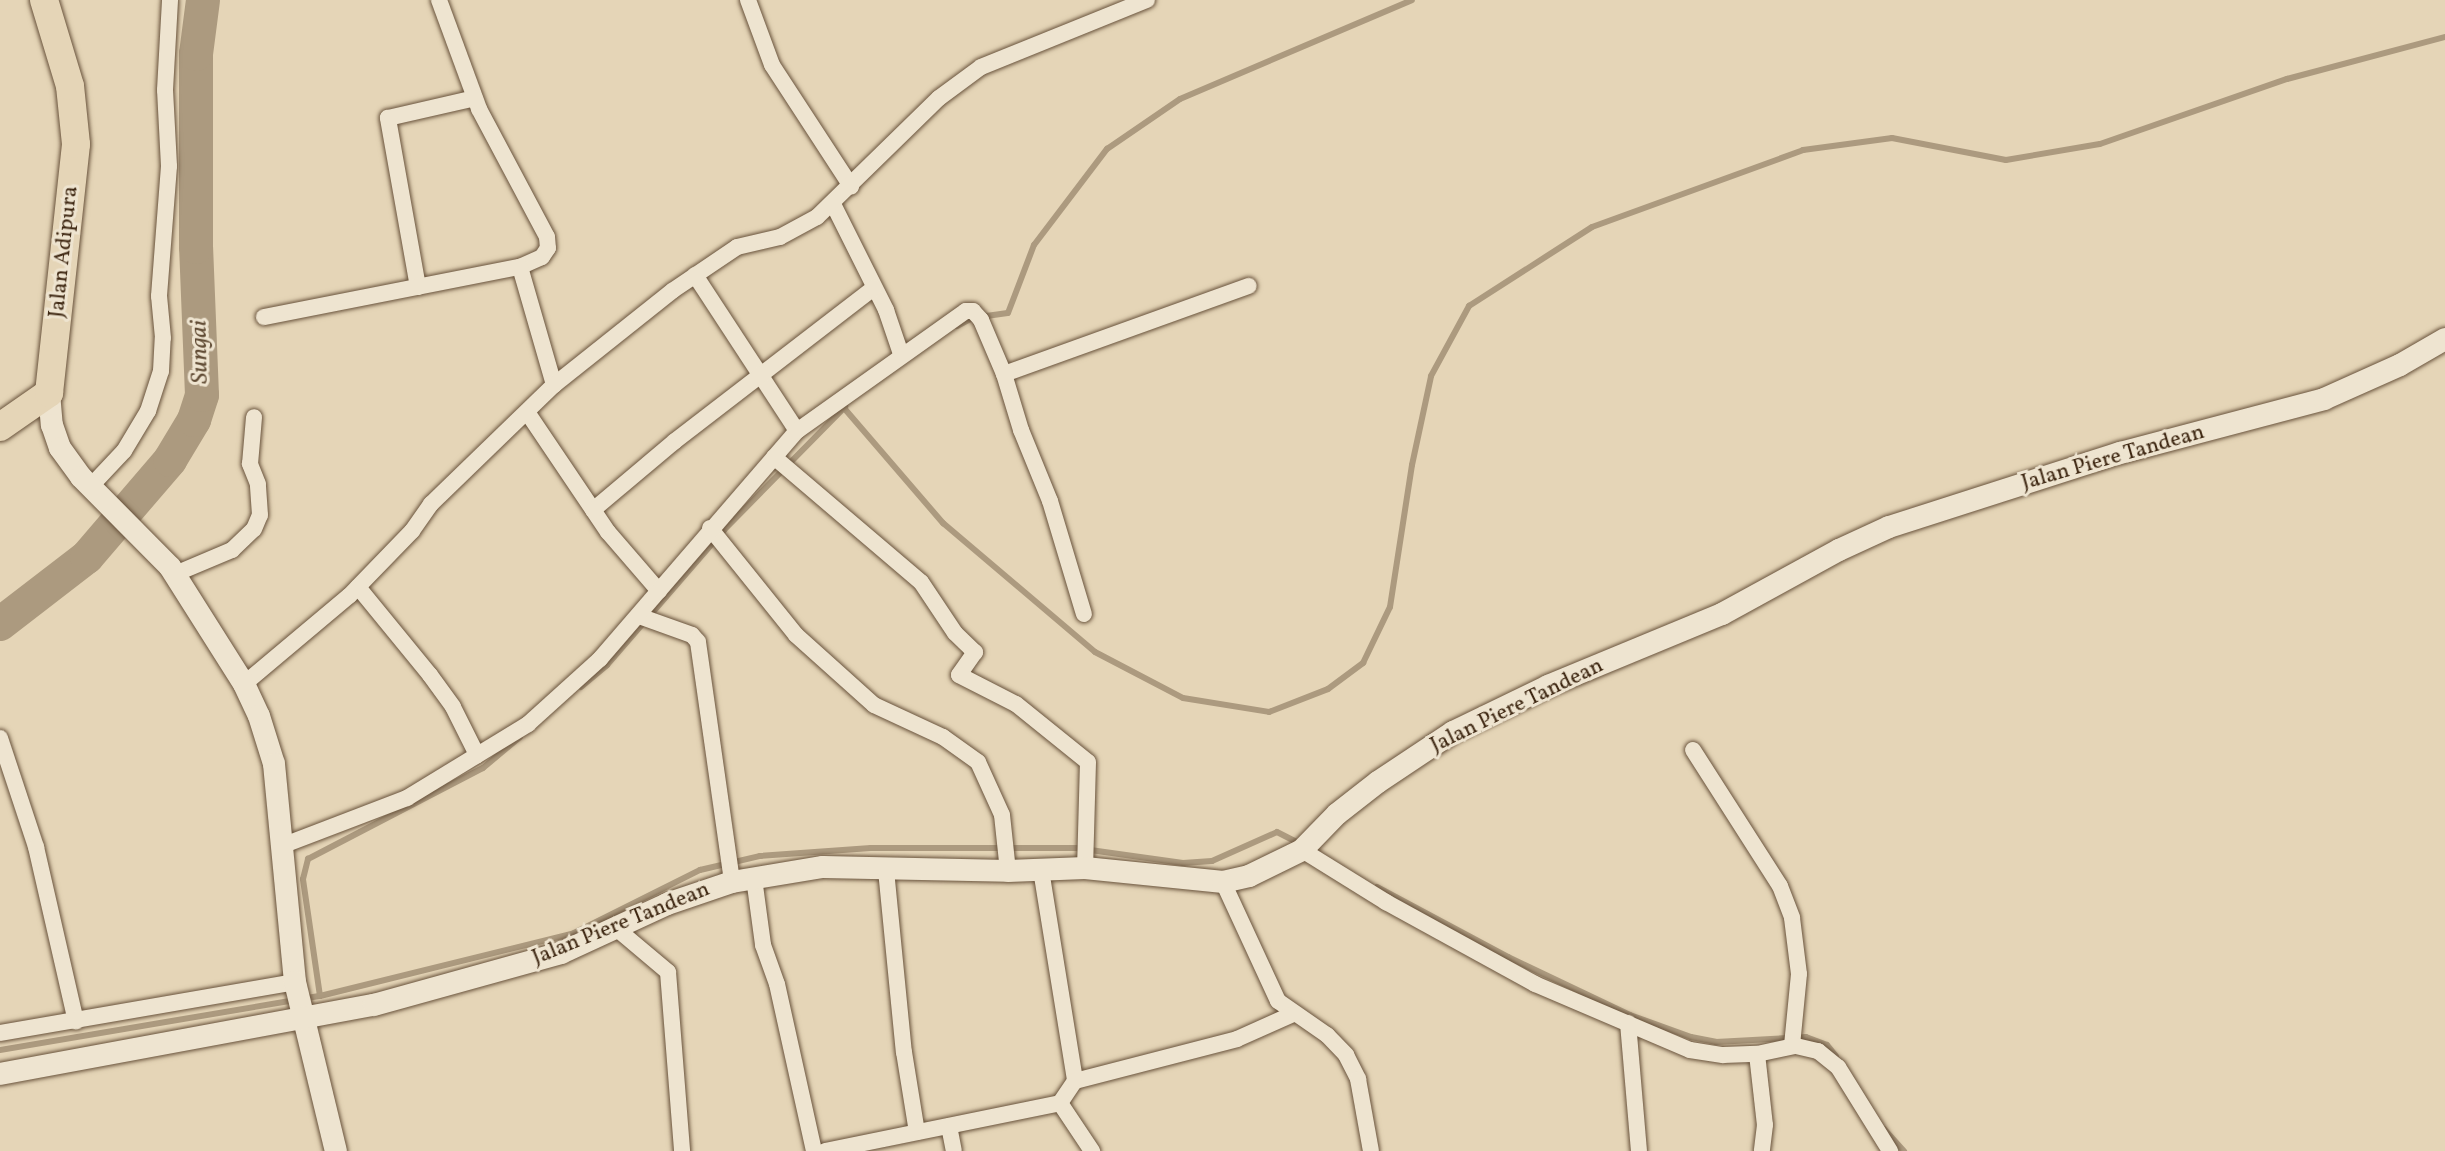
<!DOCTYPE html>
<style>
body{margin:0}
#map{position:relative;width:2445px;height:1151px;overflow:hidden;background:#e5d5b7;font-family:Vollkorn,serif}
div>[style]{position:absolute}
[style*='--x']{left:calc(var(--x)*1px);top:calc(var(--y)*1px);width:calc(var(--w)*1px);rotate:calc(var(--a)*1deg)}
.stream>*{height:6px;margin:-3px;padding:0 3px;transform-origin:3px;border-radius:3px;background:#ac9a7f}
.river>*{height:34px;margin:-17px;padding:0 17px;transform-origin:17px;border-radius:17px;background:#ac9a7f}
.roads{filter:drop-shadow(0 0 2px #68523b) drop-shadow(0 0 2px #68523b)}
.street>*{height:16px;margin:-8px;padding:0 8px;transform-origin:8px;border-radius:8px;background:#eee4d0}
.secondary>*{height:22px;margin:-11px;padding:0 11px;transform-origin:11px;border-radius:11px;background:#eee4d0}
.highway>*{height:28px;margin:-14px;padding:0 14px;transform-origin:14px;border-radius:14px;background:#e5d5b7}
span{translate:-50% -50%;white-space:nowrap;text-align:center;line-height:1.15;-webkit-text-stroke:6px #eee4d0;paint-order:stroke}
.street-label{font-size:22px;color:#3e2712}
.water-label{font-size:24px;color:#5f4a33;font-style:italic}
</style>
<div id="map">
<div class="stream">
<i style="--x:957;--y:326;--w:17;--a:-28"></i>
<i style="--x:972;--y:318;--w:36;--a:-8"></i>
<i style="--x:1008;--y:313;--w:73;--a:-69.1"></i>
<i style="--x:1034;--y:245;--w:121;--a:-52.8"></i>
<i style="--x:1107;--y:149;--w:88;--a:-34.4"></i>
<i style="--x:1180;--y:99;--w:252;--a:-23.1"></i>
<i style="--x:844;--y:408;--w:152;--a:49.3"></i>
<i style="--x:943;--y:523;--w:199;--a:40.3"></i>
<i style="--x:1095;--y:652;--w:99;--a:27.6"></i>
<i style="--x:1183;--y:698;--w:87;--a:9.2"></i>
<i style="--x:1269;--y:712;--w:63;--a:-21.3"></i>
<i style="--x:1328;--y:689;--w:44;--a:-36.6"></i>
<i style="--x:1363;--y:663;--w:62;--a:-64.3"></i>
<i style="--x:1390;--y:607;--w:144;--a:-81.2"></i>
<i style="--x:1412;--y:465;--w:91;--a:-77.9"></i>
<i style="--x:1431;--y:376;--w:80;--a:-61.5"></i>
<i style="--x:1469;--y:306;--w:146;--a:-32.7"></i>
<i style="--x:1592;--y:227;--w:225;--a:-20"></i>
<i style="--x:1803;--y:150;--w:90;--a:-7.7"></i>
<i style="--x:1892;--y:138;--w:116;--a:10.9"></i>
<i style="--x:2006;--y:160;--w:95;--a:-9.7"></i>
<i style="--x:2100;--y:144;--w:198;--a:-19.2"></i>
<i style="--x:2287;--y:79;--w:163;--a:-14.9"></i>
<i style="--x:581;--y:687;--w:34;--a:-40"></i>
<i style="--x:607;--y:665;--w:179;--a:-49.1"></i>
<i style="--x:724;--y:530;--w:173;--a:-45.5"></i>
<i style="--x:1377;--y:887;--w:149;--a:28.1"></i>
<i style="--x:1508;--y:957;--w:135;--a:25.4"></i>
<i style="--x:1630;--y:1015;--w:65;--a:19.8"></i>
<i style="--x:1691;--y:1037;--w:25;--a:11"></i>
<i style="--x:1716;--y:1042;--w:90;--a:-3.2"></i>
<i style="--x:1806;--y:1037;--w:22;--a:21"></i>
<i style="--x:1827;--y:1045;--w:14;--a:51"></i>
<i style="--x:320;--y:996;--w:118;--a:-98.3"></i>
<i style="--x:303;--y:879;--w:21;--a:-76"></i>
<i style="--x:308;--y:859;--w:197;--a:-27.5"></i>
<i style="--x:483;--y:768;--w:48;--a:-40"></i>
<i style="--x:0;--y:1050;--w:325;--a:-9.6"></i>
<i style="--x:320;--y:996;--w:262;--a:-13.9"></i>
<i style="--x:574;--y:933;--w:141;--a:-26.6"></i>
<i style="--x:700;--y:870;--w:62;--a:-13.1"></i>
<i style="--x:760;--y:856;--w:111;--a:-4.1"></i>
<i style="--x:871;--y:848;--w:205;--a:0"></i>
<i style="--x:1076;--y:848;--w:108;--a:8"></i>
<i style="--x:1183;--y:863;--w:29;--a:-4"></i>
<i style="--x:1212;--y:861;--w:71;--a:-24"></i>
<i style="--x:1277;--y:832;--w:27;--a:27"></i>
<i style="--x:1884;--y:1129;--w:30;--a:48"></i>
</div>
<div class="river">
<i style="--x:0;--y:624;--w:110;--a:-37.6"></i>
<i style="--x:87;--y:557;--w:128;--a:-49.4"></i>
<i style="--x:170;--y:460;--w:47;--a:-59"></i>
<i style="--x:194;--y:420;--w:26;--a:-72"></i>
<i style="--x:202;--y:395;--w:148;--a:-92.3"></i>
<i style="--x:196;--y:247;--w:193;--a:-90"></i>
<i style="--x:196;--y:54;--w:54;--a:-82.6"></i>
</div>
<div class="roads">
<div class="street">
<i style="--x:439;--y:0;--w:116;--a:69.8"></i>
<i style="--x:479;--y:109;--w:145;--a:62"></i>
<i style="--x:547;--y:237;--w:11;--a:85"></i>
<i style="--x:548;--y:248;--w:11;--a:124"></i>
<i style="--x:542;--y:257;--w:24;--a:156"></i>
<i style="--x:748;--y:0;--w:69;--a:69.7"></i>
<i style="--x:772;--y:65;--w:145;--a:56.9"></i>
<i style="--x:833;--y:204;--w:119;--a:63.4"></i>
<i style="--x:886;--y:310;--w:46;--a:71.2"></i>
<i style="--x:695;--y:275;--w:186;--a:56.8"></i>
<i style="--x:418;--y:287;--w:172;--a:-100.1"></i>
<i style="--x:388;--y:118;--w:89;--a:-12.9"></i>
<i style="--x:264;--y:317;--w:261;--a:-11.1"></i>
<i style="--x:520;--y:267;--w:123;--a:73.9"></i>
<i style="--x:1004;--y:374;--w:260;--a:-19.8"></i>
<i style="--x:527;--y:412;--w:145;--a:56"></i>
<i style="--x:608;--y:532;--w:78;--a:49.2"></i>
<i style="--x:774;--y:457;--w:193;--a:40.4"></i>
<i style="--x:921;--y:582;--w:61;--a:56.3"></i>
<i style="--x:955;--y:633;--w:28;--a:44"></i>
<i style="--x:975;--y:652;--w:28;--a:125"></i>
<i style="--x:959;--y:675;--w:64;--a:27"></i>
<i style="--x:1016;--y:704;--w:92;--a:38.9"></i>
<i style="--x:1088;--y:762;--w:106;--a:91.6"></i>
<i style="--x:91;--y:486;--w:48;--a:-46.7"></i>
<i style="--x:124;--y:451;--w:47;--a:-59"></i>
<i style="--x:148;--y:411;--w:42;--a:-72"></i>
<i style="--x:161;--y:371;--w:33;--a:-87"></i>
<i style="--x:163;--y:338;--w:42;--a:-95.4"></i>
<i style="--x:159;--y:296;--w:130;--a:-85.6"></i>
<i style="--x:169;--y:166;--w:76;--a:-93"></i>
<i style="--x:165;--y:90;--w:90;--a:-86.8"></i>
<i style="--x:593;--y:510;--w:107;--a:-40.1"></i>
<i style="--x:675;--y:441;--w:251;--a:-37.6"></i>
<i style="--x:710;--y:528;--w:137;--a:51.2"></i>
<i style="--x:796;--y:635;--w:105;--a:41.9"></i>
<i style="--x:874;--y:705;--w:76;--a:24.9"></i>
<i style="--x:943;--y:737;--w:43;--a:35.5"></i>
<i style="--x:978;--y:762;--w:58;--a:65.6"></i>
<i style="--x:1002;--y:815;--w:56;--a:83.9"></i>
<i style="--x:175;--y:574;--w:62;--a:-22.8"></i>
<i style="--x:232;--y:550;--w:30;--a:-44"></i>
<i style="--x:254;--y:529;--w:15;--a:-67"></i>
<i style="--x:260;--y:515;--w:31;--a:-94"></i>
<i style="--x:258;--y:484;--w:22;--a:-112"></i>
<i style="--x:250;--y:464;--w:47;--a:-85.1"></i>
<i style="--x:358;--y:587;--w:114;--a:50.7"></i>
<i style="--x:430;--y:675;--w:39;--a:54"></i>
<i style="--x:453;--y:707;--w:54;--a:63.4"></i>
<i style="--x:639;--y:616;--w:56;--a:19.7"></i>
<i style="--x:692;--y:635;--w:9;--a:49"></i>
<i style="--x:698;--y:642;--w:242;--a:81.9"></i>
<i style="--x:244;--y:684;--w:137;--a:-40"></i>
<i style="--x:349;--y:596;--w:91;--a:-45.9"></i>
<i style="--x:412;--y:531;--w:33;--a:-55"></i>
<i style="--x:431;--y:504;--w:171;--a:-44.1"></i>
<i style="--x:554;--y:385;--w:151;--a:-38.5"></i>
<i style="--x:672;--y:291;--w:78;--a:-34.1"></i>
<i style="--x:737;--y:247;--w:44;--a:-13.1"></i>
<i style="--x:780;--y:237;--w:42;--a:-28.4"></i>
<i style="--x:817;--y:217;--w:170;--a:-44.3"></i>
<i style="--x:939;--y:98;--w:52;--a:-36.4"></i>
<i style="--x:981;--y:67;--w:179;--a:-22"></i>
<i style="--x:0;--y:738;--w:115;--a:71.7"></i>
<i style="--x:36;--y:847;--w:179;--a:77.1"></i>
<i style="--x:1693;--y:750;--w:161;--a:57.4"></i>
<i style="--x:1780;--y:886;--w:34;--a:69"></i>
<i style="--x:1792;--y:918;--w:56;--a:82.9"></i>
<i style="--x:1799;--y:974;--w:72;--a:95.6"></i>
<i style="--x:284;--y:845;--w:132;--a:-20.9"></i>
<i style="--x:407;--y:798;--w:142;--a:-31.4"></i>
<i style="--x:528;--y:724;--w:97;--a:-42.1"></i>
<i style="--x:600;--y:659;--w:301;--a:-49.2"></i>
<i style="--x:797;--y:431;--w:207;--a:-35.4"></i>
<i style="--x:966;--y:311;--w:7;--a:0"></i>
<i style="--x:973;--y:311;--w:12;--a:48"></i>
<i style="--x:981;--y:320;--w:59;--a:66.9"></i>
<i style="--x:1004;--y:374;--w:59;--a:73.1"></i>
<i style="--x:1021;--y:430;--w:77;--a:67.8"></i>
<i style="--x:1050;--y:501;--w:118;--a:73.3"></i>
<i style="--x:1302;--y:850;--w:99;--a:31.8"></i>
<i style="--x:1386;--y:902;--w:170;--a:28.8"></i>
<i style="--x:1535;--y:984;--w:168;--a:23.1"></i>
<i style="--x:1690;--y:1050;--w:33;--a:9"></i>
<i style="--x:1723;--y:1055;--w:34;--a:-2"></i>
<i style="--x:1757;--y:1054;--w:40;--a:-12"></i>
<i style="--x:1796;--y:1046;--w:23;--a:13"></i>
<i style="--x:1818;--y:1051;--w:26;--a:39"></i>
<i style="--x:1838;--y:1067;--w:99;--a:58.2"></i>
<i style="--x:886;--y:870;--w:183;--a:84.4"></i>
<i style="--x:904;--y:1052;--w:81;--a:80.8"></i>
<i style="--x:1041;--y:870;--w:214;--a:80.8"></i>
<i style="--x:754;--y:878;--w:68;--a:82.3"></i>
<i style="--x:763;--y:945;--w:41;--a:70.3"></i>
<i style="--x:777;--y:984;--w:171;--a:77.5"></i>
<i style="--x:1223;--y:882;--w:131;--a:65.2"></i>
<i style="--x:1278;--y:1001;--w:60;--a:34.8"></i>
<i style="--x:1327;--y:1035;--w:28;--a:46"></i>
<i style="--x:1346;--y:1055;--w:27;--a:63"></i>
<i style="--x:1358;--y:1079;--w:73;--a:79.8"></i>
<i style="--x:617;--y:929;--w:67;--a:40.1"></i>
<i style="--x:668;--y:972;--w:180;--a:85.5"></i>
<i style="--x:1628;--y:1023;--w:128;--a:85.1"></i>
<i style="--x:0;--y:1033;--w:299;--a:-9.8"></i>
<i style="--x:1757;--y:1054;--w:71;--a:83.6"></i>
<i style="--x:1765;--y:1125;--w:26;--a:97"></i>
<i style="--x:1060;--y:1103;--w:58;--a:56.3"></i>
<i style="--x:949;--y:1126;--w:25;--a:79"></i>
<i style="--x:825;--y:1151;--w:240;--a:-11.5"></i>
<i style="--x:1060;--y:1103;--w:27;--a:-56"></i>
<i style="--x:1075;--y:1081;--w:167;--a:-14.5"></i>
<i style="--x:1237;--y:1039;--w:61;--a:-24.1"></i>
</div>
<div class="secondary">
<i style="--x:49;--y:393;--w:32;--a:85"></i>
<i style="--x:52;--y:425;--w:24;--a:71"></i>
<i style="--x:60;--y:448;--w:36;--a:54"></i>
<i style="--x:81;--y:477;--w:127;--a:45.3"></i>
<i style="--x:170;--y:567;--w:138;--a:57.7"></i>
<i style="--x:244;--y:684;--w:35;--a:65"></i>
<i style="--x:259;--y:716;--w:50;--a:72.6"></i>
<i style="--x:274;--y:764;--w:219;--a:84.5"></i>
<i style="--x:295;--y:982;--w:174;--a:76.4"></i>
<i style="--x:0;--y:1074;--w:380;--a:-10.5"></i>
<i style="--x:374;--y:1005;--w:194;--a:-15.5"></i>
<i style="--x:561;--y:953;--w:117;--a:-24.8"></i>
<i style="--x:667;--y:904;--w:69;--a:-18.7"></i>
<i style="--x:732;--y:882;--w:92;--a:-9.4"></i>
<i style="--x:823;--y:867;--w:185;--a:1.2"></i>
<i style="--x:1008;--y:871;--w:77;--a:-2.2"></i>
<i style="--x:1085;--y:868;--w:139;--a:5.8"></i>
<i style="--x:1223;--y:882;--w:27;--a:-13"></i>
<i style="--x:1249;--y:876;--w:59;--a:-26.1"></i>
<i style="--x:1302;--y:850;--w:50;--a:-45.8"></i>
<i style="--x:1337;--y:814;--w:52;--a:-38"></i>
<i style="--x:1378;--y:782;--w:90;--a:-33.7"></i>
<i style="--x:1453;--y:732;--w:106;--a:-25.8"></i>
<i style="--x:1548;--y:686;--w:188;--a:-22.5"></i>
<i style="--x:1722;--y:614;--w:133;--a:-28.7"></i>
<i style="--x:1839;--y:550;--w:55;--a:-24.7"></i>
<i style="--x:1889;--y:527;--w:243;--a:-17.8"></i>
<i style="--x:2120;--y:453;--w:211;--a:-14.8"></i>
<i style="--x:2324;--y:399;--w:83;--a:-24.1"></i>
<i style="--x:2400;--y:365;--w:52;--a:-30"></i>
</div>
<div class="highway">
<i style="--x:0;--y:427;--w:60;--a:-34.8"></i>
<i style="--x:49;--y:393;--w:250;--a:-83.8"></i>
<i style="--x:76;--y:144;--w:58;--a:-95.9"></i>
<i style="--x:70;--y:86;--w:90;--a:-106.8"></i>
</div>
</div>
<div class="street-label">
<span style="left:64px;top:252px;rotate:-84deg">Jalan Adipura</span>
<span style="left:2113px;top:458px;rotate:-16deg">Jalan Piere Tandean</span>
<span style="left:1517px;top:706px;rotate:-26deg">Jalan Piere Tandean</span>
<span style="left:621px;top:924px;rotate:-22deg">Jalan Piere Tandean</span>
</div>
<div class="water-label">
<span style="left:201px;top:352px;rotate:-91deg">Sungai</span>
</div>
</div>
